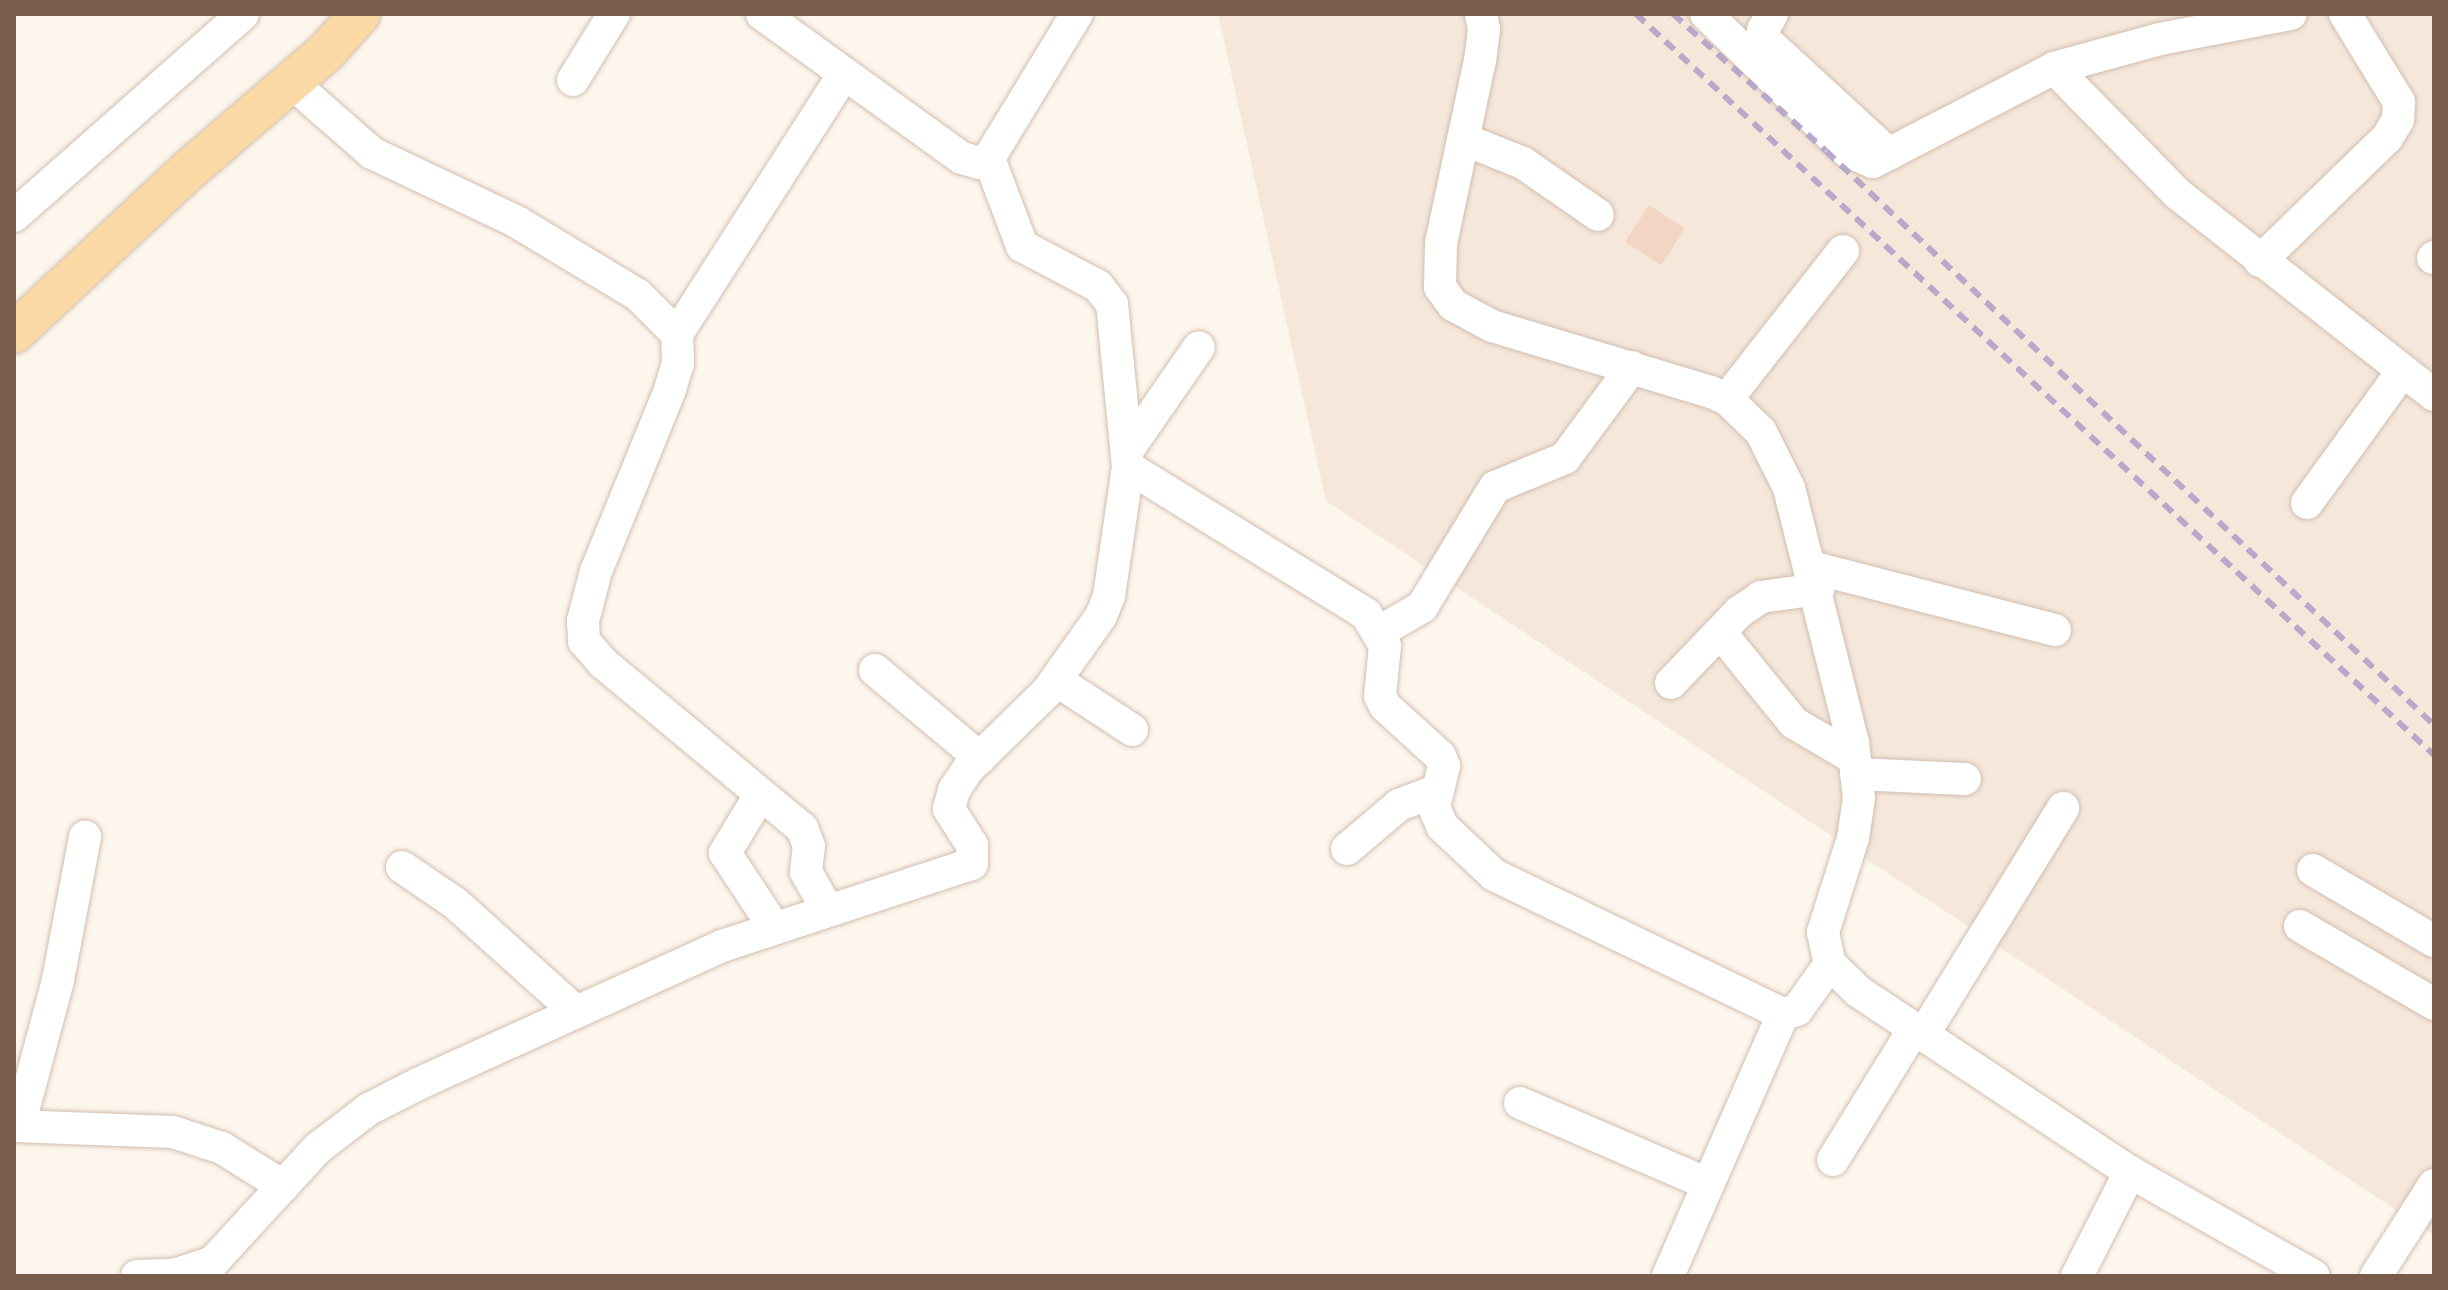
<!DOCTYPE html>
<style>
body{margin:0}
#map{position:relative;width:2448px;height:1290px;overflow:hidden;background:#fdf6ec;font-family:"PT Sans",sans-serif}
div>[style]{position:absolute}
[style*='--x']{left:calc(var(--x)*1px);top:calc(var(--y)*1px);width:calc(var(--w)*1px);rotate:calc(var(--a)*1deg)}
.residential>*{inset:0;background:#f5e8da}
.building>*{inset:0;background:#f3d5c3;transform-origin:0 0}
.roads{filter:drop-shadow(0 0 2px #d1beb0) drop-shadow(0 0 2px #d1beb0)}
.minor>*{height:32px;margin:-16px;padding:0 16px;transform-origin:16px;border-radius:16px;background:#fff}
.major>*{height:40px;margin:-20px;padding:0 20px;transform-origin:20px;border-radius:20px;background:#fbd9a5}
.rail>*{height:6px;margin-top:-3px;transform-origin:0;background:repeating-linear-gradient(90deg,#b9a8c9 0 12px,transparent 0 20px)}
span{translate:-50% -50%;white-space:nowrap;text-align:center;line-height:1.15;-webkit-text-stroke:6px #fffaf3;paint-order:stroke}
.frame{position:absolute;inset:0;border:16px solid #7a5c4d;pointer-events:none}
</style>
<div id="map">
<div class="residential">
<i style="clip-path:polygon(1218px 14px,2434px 14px,2434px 1235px,1326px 501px)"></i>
</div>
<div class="building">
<i style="left:1649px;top:205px;width:43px;height:44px;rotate:33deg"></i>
</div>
<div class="roads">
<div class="minor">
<i style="--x:762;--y:14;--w:246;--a:35.8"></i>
<i style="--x:962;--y:158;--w:18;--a:16"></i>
<i style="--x:979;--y:163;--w:11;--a:-27"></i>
<i style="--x:989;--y:158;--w:169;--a:-58.6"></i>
<i style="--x:1481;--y:14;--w:15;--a:79"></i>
<i style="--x:1484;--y:29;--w:31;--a:97"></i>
<i style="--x:1480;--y:60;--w:187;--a:102"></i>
<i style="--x:1441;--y:243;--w:44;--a:91.3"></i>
<i style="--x:1440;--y:287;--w:22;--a:54"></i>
<i style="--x:1453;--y:305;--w:44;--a:28.3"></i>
<i style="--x:1492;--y:326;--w:229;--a:16.8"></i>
<i style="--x:1711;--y:392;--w:17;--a:24"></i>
<i style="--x:1727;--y:399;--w:47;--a:44.1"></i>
<i style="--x:1761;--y:432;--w:63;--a:63.4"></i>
<i style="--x:1789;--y:488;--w:262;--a:75.9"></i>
<i style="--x:1853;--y:742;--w:56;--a:83.9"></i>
<i style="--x:1859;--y:798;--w:40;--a:98.5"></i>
<i style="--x:1853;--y:838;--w:99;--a:107.7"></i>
<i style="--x:1823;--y:932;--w:33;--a:78"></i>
<i style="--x:1830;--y:964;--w:40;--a:44"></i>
<i style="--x:1859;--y:992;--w:325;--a:33.6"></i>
<i style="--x:2130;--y:1172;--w:211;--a:29.5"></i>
<i style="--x:1706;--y:14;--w:197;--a:44.2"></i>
<i style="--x:1847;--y:151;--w:28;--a:23"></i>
<i style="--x:1873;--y:162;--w:204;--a:-27.4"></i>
<i style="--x:2054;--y:68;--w:110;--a:-15.3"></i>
<i style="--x:2160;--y:39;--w:133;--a:-10.8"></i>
<i style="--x:1772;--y:14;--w:18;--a:119"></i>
<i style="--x:1763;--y:30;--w:10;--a:79"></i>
<i style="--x:1765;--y:40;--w:168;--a:42.6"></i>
<i style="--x:2054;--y:68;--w:178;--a:45.5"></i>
<i style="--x:2179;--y:195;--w:324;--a:38.1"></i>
<i style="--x:573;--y:80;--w:78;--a:-58.2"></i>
<i style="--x:291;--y:82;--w:108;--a:41.2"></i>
<i style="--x:372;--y:153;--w:161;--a:25.4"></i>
<i style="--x:517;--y:222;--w:141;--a:31.1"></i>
<i style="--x:638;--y:295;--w:55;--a:45"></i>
<i style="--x:677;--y:334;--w:29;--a:88"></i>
<i style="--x:678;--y:363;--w:28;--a:107"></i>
<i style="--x:670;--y:390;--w:196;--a:112.2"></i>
<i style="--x:596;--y:571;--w:52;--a:104.6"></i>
<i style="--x:583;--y:621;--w:20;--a:87"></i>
<i style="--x:584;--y:641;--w:29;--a:49"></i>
<i style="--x:603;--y:663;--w:259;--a:39.7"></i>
<i style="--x:802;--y:828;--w:19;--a:69"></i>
<i style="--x:809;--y:846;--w:26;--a:97"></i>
<i style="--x:806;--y:872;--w:43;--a:60.4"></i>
<i style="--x:1463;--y:139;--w:65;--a:21.8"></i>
<i style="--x:1523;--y:163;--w:91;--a:34.7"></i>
<i style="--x:14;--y:216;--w:305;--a:-41.4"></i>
<i style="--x:2433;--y:258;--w:1;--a:-45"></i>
<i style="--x:2260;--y:261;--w:177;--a:-44.1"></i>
<i style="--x:2387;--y:138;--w:21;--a:-59"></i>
<i style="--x:2398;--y:120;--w:18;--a:-87"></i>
<i style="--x:2399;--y:102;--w:103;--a:-121.5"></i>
<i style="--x:677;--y:334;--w:309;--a:-57.3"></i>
<i style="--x:1727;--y:399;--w:188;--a:-51.9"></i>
<i style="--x:1127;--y:451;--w:126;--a:-55.3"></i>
<i style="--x:1128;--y:467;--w:280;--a:31.7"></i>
<i style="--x:1366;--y:614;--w:37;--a:59"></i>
<i style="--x:1385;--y:646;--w:50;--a:95.7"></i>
<i style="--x:1380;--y:696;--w:11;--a:63"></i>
<i style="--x:1385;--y:706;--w:74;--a:42.3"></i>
<i style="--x:1440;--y:756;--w:11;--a:68"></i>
<i style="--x:1444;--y:766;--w:42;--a:103.7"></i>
<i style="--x:1434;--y:807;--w:21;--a:67"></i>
<i style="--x:1442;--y:826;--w:71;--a:43.3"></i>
<i style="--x:1494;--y:875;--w:321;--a:25.7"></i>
<i style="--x:1783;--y:1014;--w:15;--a:-16"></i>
<i style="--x:1797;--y:1010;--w:57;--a:-54.3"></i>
<i style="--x:2307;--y:503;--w:162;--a:-54.1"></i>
<i style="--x:1811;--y:567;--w:252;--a:14.5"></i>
<i style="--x:1379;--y:632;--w:50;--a:-30.2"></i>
<i style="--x:1422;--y:607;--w:140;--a:-58.7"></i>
<i style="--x:1495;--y:487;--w:76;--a:-22.5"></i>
<i style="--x:1565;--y:458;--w:113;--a:-53.6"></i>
<i style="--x:1720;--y:632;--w:117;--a:50.9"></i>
<i style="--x:1794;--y:723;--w:69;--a:30.3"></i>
<i style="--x:875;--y:670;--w:137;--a:40"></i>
<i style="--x:1056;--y:680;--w:91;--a:33.3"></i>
<i style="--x:1671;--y:683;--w:98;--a:-46.2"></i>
<i style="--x:1739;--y:612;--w:27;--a:-34"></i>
<i style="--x:1761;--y:597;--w:58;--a:-8"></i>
<i style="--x:1856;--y:774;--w:109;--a:2.6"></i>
<i style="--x:760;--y:795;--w:68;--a:121.1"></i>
<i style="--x:725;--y:853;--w:89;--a:56.5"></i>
<i style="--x:1347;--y:849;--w:68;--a:-40.2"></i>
<i style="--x:1399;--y:805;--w:39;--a:-21"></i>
<i style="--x:402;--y:867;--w:64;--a:34.2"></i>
<i style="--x:455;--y:903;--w:161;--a:42"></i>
<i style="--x:2313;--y:870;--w:140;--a:30.4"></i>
<i style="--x:2300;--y:926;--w:155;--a:30.2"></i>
<i style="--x:1923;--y:1035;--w:267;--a:-58.3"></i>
<i style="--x:1520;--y:1103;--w:205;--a:23.3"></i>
<i style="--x:14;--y:1126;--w:159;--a:2.2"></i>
<i style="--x:173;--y:1132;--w:52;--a:18.1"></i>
<i style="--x:222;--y:1148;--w:72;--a:31.9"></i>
<i style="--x:19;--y:1126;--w:151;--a:-75"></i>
<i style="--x:58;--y:980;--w:146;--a:-79.3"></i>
<i style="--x:1833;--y:1160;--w:154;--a:-58.3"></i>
<i style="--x:137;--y:1276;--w:37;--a:-2"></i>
<i style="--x:174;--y:1275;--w:41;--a:-18.4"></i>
<i style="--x:213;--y:1262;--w:155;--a:-47.4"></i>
<i style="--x:318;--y:1148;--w:64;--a:-37.4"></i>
<i style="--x:369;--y:1109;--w:57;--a:-27"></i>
<i style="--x:420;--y:1083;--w:332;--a:-24.4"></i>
<i style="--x:722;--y:946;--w:263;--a:-18.2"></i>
<i style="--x:972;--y:864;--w:19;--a:-90"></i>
<i style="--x:972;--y:845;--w:43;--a:-122.6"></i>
<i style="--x:949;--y:809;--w:20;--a:-75"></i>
<i style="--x:954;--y:790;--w:27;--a:-56"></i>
<i style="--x:969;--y:768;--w:109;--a:-44.3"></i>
<i style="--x:1047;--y:692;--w:93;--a:-54.6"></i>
<i style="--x:1101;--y:616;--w:22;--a:-68"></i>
<i style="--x:1109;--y:596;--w:130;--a:-81.6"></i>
<i style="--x:1128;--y:467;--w:164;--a:-95.6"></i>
<i style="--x:1112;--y:304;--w:23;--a:-128"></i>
<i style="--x:1098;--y:286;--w:86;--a:-152.2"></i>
<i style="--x:1022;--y:246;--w:94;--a:-110.6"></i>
<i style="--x:1668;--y:1276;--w:286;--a:-66.3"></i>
<i style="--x:2077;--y:1276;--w:117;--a:-63"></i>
<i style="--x:2376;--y:1276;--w:108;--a:-57.5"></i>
</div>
<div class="major">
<i style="--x:14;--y:333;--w:241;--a:-43"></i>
<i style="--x:190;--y:169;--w:179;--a:-40.7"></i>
<i style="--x:326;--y:52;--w:51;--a:-48.2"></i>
</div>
</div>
<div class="rail">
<i style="--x:1636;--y:14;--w:1089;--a:42.88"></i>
<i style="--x:1673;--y:14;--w:205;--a:41.8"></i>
<i style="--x:1826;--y:151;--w:836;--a:43.35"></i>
</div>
<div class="frame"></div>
</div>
